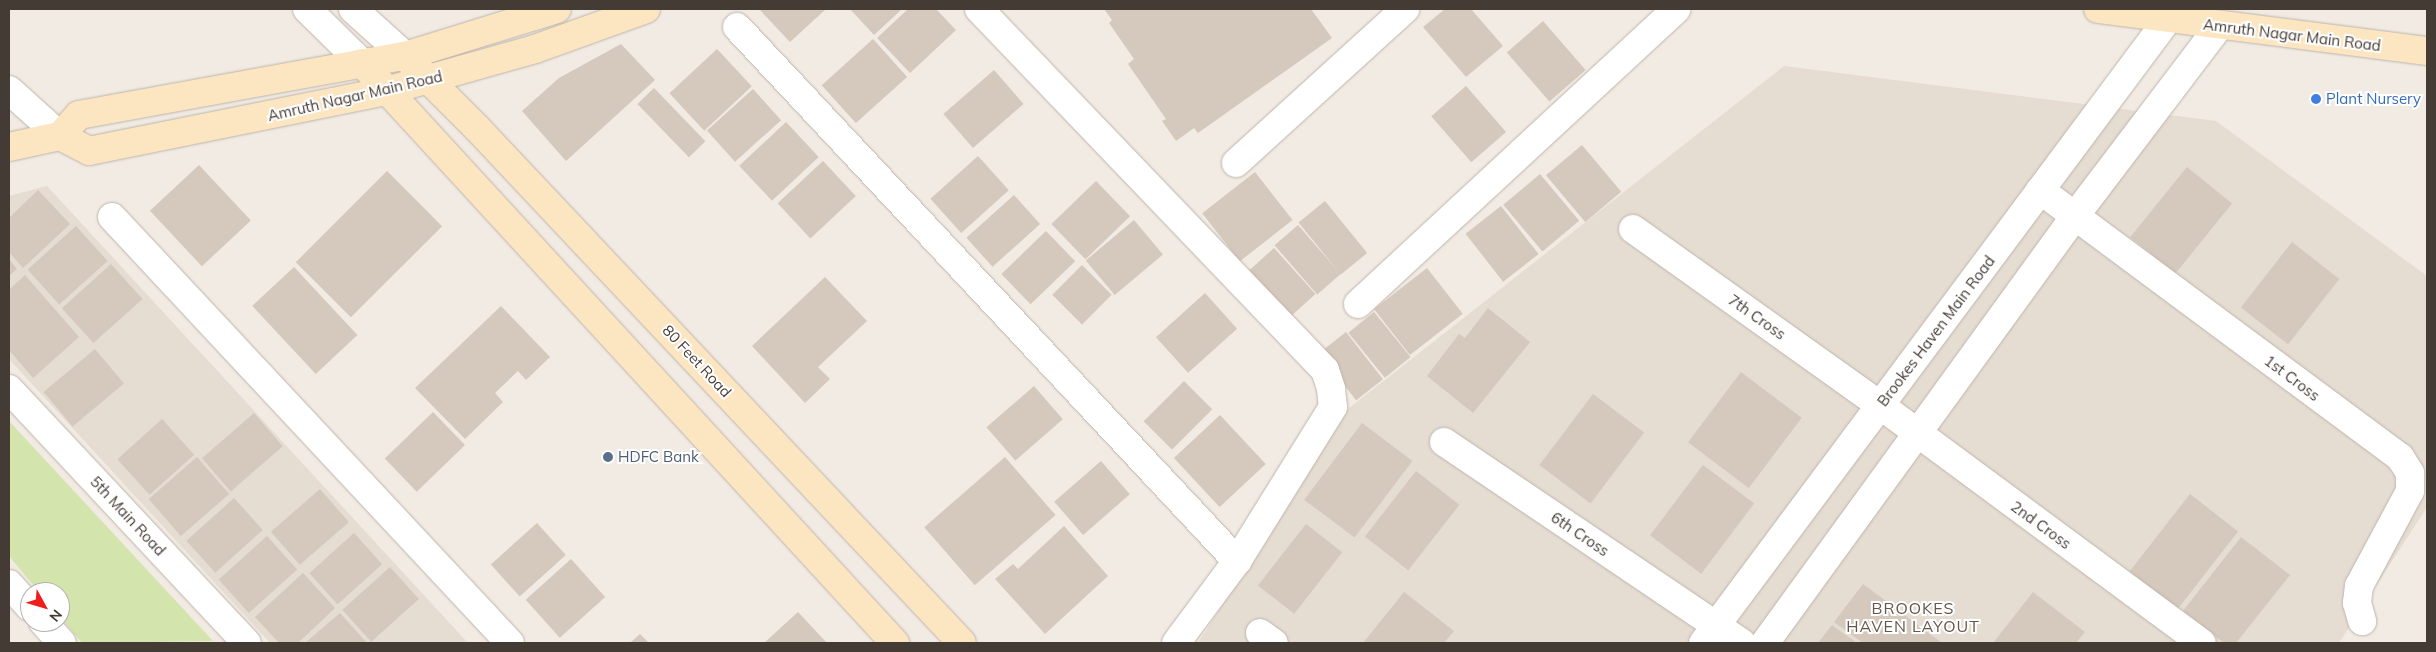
<!DOCTYPE html>
<style>
body{margin:0}
#map{position:relative;width:2436px;height:652px;overflow:hidden;background:#f1ebe3;font-family:Mulish,sans-serif}
div>[style]{position:absolute}
[style*='--x']{left:calc(var(--x)*1px);top:calc(var(--y)*1px);width:calc(var(--w)*1px);rotate:calc(var(--a)*1deg)}
.residential>*{inset:0;background:#e5dcd2}
.green>*{inset:0;background:#d3e4ad}
.building>*{inset:0;background:#d5c8bc;transform-origin:0 0}
.roads{filter:drop-shadow(0 0 1px #bfb4aa) drop-shadow(0 0 1px #bfb4aa)}
.minor>*{height:28px;margin:-14px;padding:0 14px;transform-origin:14px;border-radius:14px;background:#fff}
.tertiary>*{height:28px;margin:-14px;padding:0 14px;transform-origin:14px;border-radius:14px;background:#fff}
.secondary>*{height:28px;margin:-14px;padding:0 14px;transform-origin:14px;border-radius:14px;background:#fce6c2}
.dots>*{width:14px;height:14px;translate:-50% -50%;box-sizing:border-box;border:2px solid #fff;border-radius:50%}
span{translate:-50% -50%;white-space:nowrap;text-align:center;line-height:1.15;-webkit-text-stroke:4px #fff;paint-order:stroke}
.street-label{font-size:15px;color:#433b34}
.shop-label{font-size:15px;color:#366cbe}
.left{translate:0 -50%;text-align:left}
.service-label{font-size:15px;color:#4e5e75}
.neighbourhood-label{font-size:16px;color:#65574c;letter-spacing:1px}
.frame{position:absolute;inset:0;border:10px solid #433b34;pointer-events:none}
.north{position:absolute;left:20px;top:582px;width:50px;height:50px;box-sizing:border-box;background:#fff;border:1px solid #b4b1ae;border-radius:50%;rotate:129deg;font-size:14px;font-weight:700;line-height:20px;text-align:center;color:#433b34}
.north::after{content:'';display:block;margin:auto;width:18px;height:22px;background:#f11d1a;clip-path:polygon(50% 0,100% 100%,50% 72%,0 100%)}
</style>
<div id="map">
<div class="residential">
<i style="clip-path:polygon(1784px 66px,2216px 121px,2427px 276px,2427px 507px,2339px 643px,1198px 643px,1348px 409px)"></i>
<i style="clip-path:polygon(47px 186px,468px 643px,270px 643px,9px 359px,9px 196px)"></i>
</div>
<div class="green">
<i style="clip-path:polygon(9px 421px,213px 641px,82px 643px,60px 617px,60px 592px,39px 592px,9px 556px)"></i>
</div>
<div class="building">
<i style="clip-path:polygon(759px 9px,826px 9px,790px 42px)"></i>
<i style="clip-path:polygon(850px 9px,902px 9px,874px 35px)"></i>
<i style="clip-path:polygon(908px 9px,936px 9px,956px 30px,910px 73px,877px 38px)"></i>
<i style="clip-path:polygon(1104px 9px,1311px 9px,1332px 38px,1198px 133px,1194px 128px,1176px 141px,1162px 121px,1166px 119px,1128px 64px,1134px 59px,1109px 23px,1112px 20px)"></i>
<i style="clip-path:polygon(1445px 9px,1471px 9px,1503px 46px,1466px 77px,1423px 27px)"></i>
<i style="left:1543px;top:21px;width:65px;height:48px;rotate:49deg"></i>
<i style="left:873px;top:39px;width:51px;height:69px;rotate:48deg"></i>
<i style="clip-path:polygon(621px 44px,655px 80px,566px 161px,522px 111px,559px 78px)"></i>
<i style="left:717px;top:49px;width:51px;height:65px;rotate:47deg"></i>
<i style="left:994px;top:70px;width:45px;height:67px;rotate:49deg"></i>
<i style="left:1466px;top:86px;width:61px;height:46px;rotate:49deg"></i>
<i style="left:654px;top:88px;width:74px;height:23px;rotate:46deg"></i>
<i style="left:753px;top:89px;width:42px;height:62px;rotate:48deg"></i>
<i style="left:786px;top:122px;width:48px;height:64px;rotate:47deg"></i>
<i style="left:1582px;top:145px;width:61px;height:47px;rotate:50deg"></i>
<i style="left:978px;top:156px;width:46px;height:64px;rotate:48deg"></i>
<i style="left:823px;top:161px;width:48px;height:62px;rotate:47deg"></i>
<i style="left:199px;top:165px;width:76px;height:67px;rotate:47deg"></i>
<i style="left:2187px;top:167px;width:58px;height:90px;rotate:39deg"></i>
<i style="left:387px;top:171px;width:78px;height:129px;rotate:45deg"></i>
<i style="left:1255px;top:172px;width:61px;height:67px;rotate:52deg"></i>
<i style="left:1540px;top:174px;width:61px;height:48px;rotate:50deg"></i>
<i style="left:1096px;top:181px;width:49px;height:62px;rotate:46deg"></i>
<i style="clip-path:polygon(38px 190px,70px 224px,23px 268px,9px 252px,9px 218px)"></i>
<i style="left:1014px;top:195px;width:39px;height:64px;rotate:48deg"></i>
<i style="left:1325px;top:201px;width:67px;height:34px;rotate:51deg"></i>
<i style="left:1501px;top:206px;width:61px;height:45px;rotate:52deg"></i>
<i style="left:1134px;top:220px;width:45px;height:63px;rotate:50deg"></i>
<i style="left:1298px;top:225px;width:65px;height:31px;rotate:49deg"></i>
<i style="left:76px;top:226px;width:47px;height:65px;rotate:48deg"></i>
<i style="left:1046px;top:231px;width:42px;height:62px;rotate:46deg"></i>
<i style="left:2292px;top:242px;width:60px;height:83px;rotate:38deg"></i>
<i style="left:1274px;top:248px;width:62px;height:34px;rotate:48deg"></i>
<i style="clip-path:polygon(9px 259px,17px 269px,9px 276px)"></i>
<i style="left:111px;top:264px;width:47px;height:66px;rotate:48deg"></i>
<i style="left:1082px;top:265px;width:42px;height:42px;rotate:45deg"></i>
<i style="left:294px;top:267px;width:93px;height:57px;rotate:47deg"></i>
<i style="left:1427px;top:268px;width:58px;height:67px;rotate:52deg"></i>
<i style="clip-path:polygon(25px 275px,79px 337px,33px 378px,9px 350px,9px 290px)"></i>
<i style="clip-path:polygon(825px 277px,867px 321px,818px 367px,830px 379px,805px 403px,752px 346px)"></i>
<i style="left:1205px;top:293px;width:48px;height:66px;rotate:48deg"></i>
<i style="clip-path:polygon(501px 306px,550px 357px,526px 380px,518px 371px,495px 393px,503px 402px,465px 439px,415px 388px)"></i>
<i style="clip-path:polygon(1488px 308px,1530px 342px,1473px 413px,1427px 376px,1459px 334px,1465px 338px)"></i>
<i style="left:1374px;top:312px;width:58px;height:33px;rotate:51deg"></i>
<i style="left:1346px;top:332px;width:60px;height:34px;rotate:52deg"></i>
<i style="left:95px;top:349px;width:45px;height:67px;rotate:50deg"></i>
<i style="left:1741px;top:372px;width:76px;height:88px;rotate:37deg"></i>
<i style="left:1184px;top:381px;width:40px;height:57px;rotate:45deg"></i>
<i style="left:1034px;top:386px;width:44px;height:63px;rotate:49deg"></i>
<i style="left:1593px;top:394px;width:64px;height:89px;rotate:37deg"></i>
<i style="left:433px;top:412px;width:46px;height:67px;rotate:46deg"></i>
<i style="left:254px;top:413px;width:44px;height:69px;rotate:49deg"></i>
<i style="left:1220px;top:415px;width:67px;height:63px;rotate:47deg"></i>
<i style="left:162px;top:419px;width:48px;height:60px;rotate:48deg"></i>
<i style="left:1362px;top:423px;width:63px;height:96px;rotate:37deg"></i>
<i style="left:197px;top:457px;width:49px;height:64px;rotate:49deg"></i>
<i style="left:1005px;top:457px;width:77px;height:107px;rotate:49deg"></i>
<i style="left:1101px;top:461px;width:44px;height:62px;rotate:49deg"></i>
<i style="left:1703px;top:465px;width:64px;height:88px;rotate:37deg"></i>
<i style="left:1416px;top:471px;width:55px;height:83px;rotate:38deg"></i>
<i style="left:320px;top:489px;width:44px;height:65px;rotate:49deg"></i>
<i style="left:2190px;top:494px;width:61px;height:103px;rotate:38deg"></i>
<i style="left:234px;top:498px;width:43px;height:64px;rotate:48deg"></i>
<i style="left:537px;top:523px;width:43px;height:62px;rotate:48deg"></i>
<i style="left:1306px;top:524px;width:46px;height:78px;rotate:38deg"></i>
<i style="clip-path:polygon(1064px 526px,1108px 576px,1045px 634px,995px 579px,1013px 564px,1018px 569px)"></i>
<i style="left:354px;top:533px;width:42px;height:60px;rotate:48deg"></i>
<i style="left:267px;top:536px;width:45px;height:65px;rotate:48deg"></i>
<i style="clip-path:polygon(2241px 537px,2290px 575px,2236px 643px,2224px 643px,2183px 611px)"></i>
<i style="left:571px;top:559px;width:51px;height:61px;rotate:48deg"></i>
<i style="left:390px;top:567px;width:43px;height:64px;rotate:48deg"></i>
<i style="clip-path:polygon(303px 573px,335px 608px,298px 643px,279px 643px,255px 617px)"></i>
<i style="clip-path:polygon(1863px 584px,1942px 643px,1863px 643px,1834px 622px)"></i>
<i style="clip-path:polygon(1404px 592px,1454px 631px,1444px 643px,1363px 643px)"></i>
<i style="clip-path:polygon(2033px 592px,2085px 632px,2076px 643px,1993px 643px)"></i>
<i style="clip-path:polygon(798px 612px,827px 643px,764px 643px)"></i>
<i style="clip-path:polygon(340px 613px,367px 643px,305px 643px)"></i>
<i style="clip-path:polygon(1832px 625px,1857px 643px,1818px 643px)"></i>
<i style="clip-path:polygon(640px 634px,649px 643px,630px 643px)"></i>
</div>
<div class="roads">
<div class="minor">
<i style="--x:979;--y:9;--w:500;--a:46.22"></i>
<i style="--x:1325;--y:370;--w:20;--a:72"></i>
<i style="--x:1331;--y:389;--w:18;--a:84"></i>
<i style="--x:1333;--y:407;--w:181;--a:121.9"></i>
<i style="--x:1237;--y:561;--w:102;--a:126.6"></i>
<i style="--x:737;--y:27;--w:732;--a:46.88"></i>
<i style="--x:9;--y:90;--w:69;--a:42"></i>
<i style="--x:1236;--y:163;--w:229;--a:-42.3"></i>
<i style="--x:2040;--y:190;--w:448;--a:36.6"></i>
<i style="--x:2400;--y:457;--w:19;--a:58"></i>
<i style="--x:2410;--y:473;--w:18;--a:90"></i>
<i style="--x:2410;--y:491;--w:108;--a:118.2"></i>
<i style="--x:2359;--y:586;--w:17;--a:97"></i>
<i style="--x:2357;--y:603;--w:19;--a:74"></i>
<i style="--x:112;--y:217;--w:583;--a:46.95"></i>
<i style="--x:1633;--y:229;--w:303;--a:35.5"></i>
<i style="--x:1880;--y:405;--w:400;--a:36.5"></i>
<i style="--x:1358;--y:304;--w:434;--a:-42.8"></i>
<i style="--x:9;--y:389;--w:348;--a:46.9"></i>
<i style="--x:1444;--y:442;--w:359;--a:34"></i>
<i style="--x:9;--y:584;--w:31;--a:48"></i>
<i style="--x:43;--y:622;--w:28;--a:48"></i>
<i style="--x:1260;--y:633;--w:17;--a:36"></i>
<i style="--x:1703;--y:643;--w:778;--a:-53.31"></i>
<i style="--x:1765;--y:643;--w:528;--a:-54.02"></i>
<i style="--x:2075;--y:216;--w:238;--a:-52.8"></i>
</div>
<div class="tertiary">
<i style="--x:307;--y:9;--w:77;--a:44.5"></i>
<i style="--x:353;--y:9;--w:70;--a:42.1"></i>
</div>
<div class="secondary">
<i style="--x:2098;--y:9;--w:332;--a:7.3"></i>
<i style="--x:405;--y:56;--w:102;--a:45"></i>
<i style="--x:477;--y:128;--w:707;--a:46.72"></i>
<i style="--x:362;--y:63;--w:788;--a:47.42"></i>
<i style="--x:60;--y:136;--w:28;--a:-48"></i>
<i style="--x:79;--y:115;--w:331;--a:-10.3"></i>
<i style="--x:405;--y:56;--w:159;--a:-17.2"></i>
<i style="--x:9;--y:147;--w:52;--a:-12.2"></i>
<i style="--x:60;--y:136;--w:33;--a:27"></i>
<i style="--x:89;--y:151;--w:303;--a:-11.4"></i>
<i style="--x:386;--y:91;--w:155;--a:-15.7"></i>
<i style="--x:535;--y:49;--w:118;--a:-19.8"></i>
</div>
</div>
<div class="dots">
<i style="left:2316px;top:99px;background:#3f7fe0"></i>
<i style="left:608px;top:457px;background:#5c6f8a"></i>
</div>
<div class="street-label">
<span style="left:2292px;top:35px;rotate:7deg">Amruth Nagar Main Road</span>
<span style="left:355px;top:96px;rotate:-13deg">Amruth Nagar Main Road</span>
<span style="left:1757px;top:317px;rotate:35deg">7th Cross</span>
<span style="left:1936px;top:331px;rotate:-53deg">Brookes Haven Main Road</span>
<span style="left:697px;top:361px;rotate:47deg">80 Feet Road</span>
<span style="left:2292px;top:378px;rotate:37deg">1st Cross</span>
<span style="left:128px;top:516px;rotate:47deg">5th Main Road</span>
<span style="left:2041px;top:525px;rotate:36deg">2nd Cross</span>
<span style="left:1580px;top:534px;rotate:34deg">6th Cross</span>
</div>
<div class="shop-label">
<span class="left" style="left:2326px;top:99px">Plant Nursery</span>
</div>
<div class="service-label">
<span class="left" style="left:618px;top:457px">HDFC Bank</span>
</div>
<div class="neighbourhood-label">
<span style="left:1913px;top:617px">BROOKES<br>HAVEN LAYOUT</span>
</div>
<div class="frame"></div>
<div class="north">N</div>
</div>
